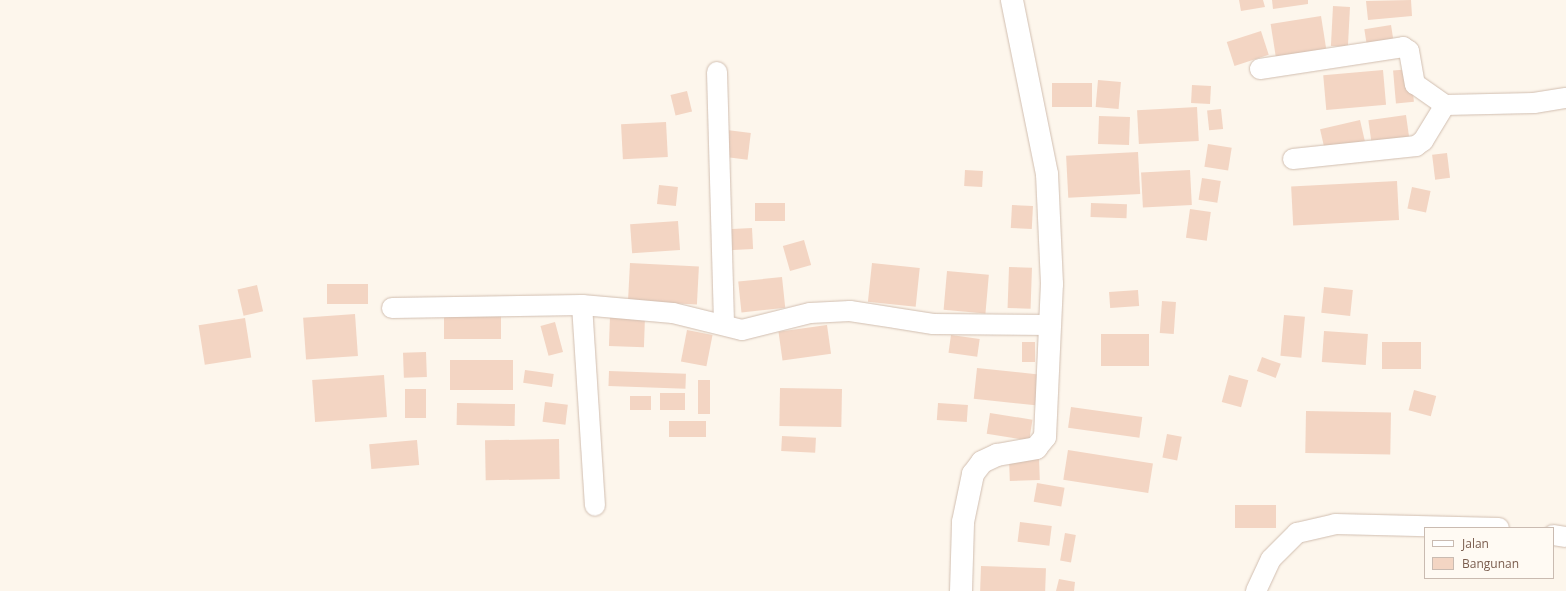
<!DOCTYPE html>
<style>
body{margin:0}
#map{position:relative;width:1566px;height:591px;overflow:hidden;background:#fdf6ec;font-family:"Open Sans",sans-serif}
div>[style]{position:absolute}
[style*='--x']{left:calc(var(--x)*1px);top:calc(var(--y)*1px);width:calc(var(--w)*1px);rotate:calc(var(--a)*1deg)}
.building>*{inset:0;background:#f3d5c3;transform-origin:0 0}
.roads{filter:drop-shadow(0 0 1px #d1beb0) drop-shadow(0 0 1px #d1beb0)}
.street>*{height:20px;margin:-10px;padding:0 10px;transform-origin:10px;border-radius:10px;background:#fff}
.secondary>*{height:22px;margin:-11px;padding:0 11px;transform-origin:11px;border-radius:11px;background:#fff}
span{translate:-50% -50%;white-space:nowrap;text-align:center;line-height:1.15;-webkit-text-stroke:4px #fffaf3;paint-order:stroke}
.legend{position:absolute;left:1424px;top:527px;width:130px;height:52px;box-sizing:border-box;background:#fffaf3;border:1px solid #cabbb1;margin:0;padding:5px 7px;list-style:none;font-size:12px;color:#7a5c4d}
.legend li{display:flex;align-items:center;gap:8px;height:20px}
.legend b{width:20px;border:1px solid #cabbb1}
</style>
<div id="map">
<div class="building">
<i style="clip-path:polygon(1239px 0,1263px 0,1265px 7px,1241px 11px)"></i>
<i style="clip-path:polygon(1272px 0,1308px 0,1308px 4px,1273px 9px)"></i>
<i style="clip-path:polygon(1411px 0,1412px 16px,1368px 20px,1366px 1px)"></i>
<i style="left:1333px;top:6px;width:17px;height:40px;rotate:3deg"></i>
<i style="left:1321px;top:16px;width:39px;height:51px;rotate:81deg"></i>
<i style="left:1391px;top:25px;width:18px;height:27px;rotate:81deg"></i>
<i style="left:1261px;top:31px;width:25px;height:36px;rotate:72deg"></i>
<i style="left:1411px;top:69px;width:33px;height:18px;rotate:85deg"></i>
<i style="left:1383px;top:70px;width:35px;height:60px;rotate:85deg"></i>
<i style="left:1098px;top:80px;width:23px;height:27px;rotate:5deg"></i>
<i style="left:1092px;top:83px;width:24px;height:40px;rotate:90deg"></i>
<i style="left:1192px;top:85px;width:19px;height:18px;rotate:3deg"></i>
<i style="left:687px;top:91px;width:21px;height:17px;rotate:76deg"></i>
<i style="left:1197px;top:107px;width:34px;height:60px;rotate:87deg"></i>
<i style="left:1221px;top:109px;width:20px;height:14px;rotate:84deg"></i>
<i style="left:1406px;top:115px;width:28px;height:38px;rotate:82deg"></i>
<i style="left:1099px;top:116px;width:31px;height:28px;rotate:2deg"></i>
<i style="left:1360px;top:120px;width:22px;height:41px;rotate:77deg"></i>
<i style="left:666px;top:122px;width:35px;height:45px;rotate:87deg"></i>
<i style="left:727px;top:130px;width:24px;height:27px;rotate:7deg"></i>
<i style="left:1208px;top:144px;width:24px;height:23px;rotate:9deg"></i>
<i style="left:1138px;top:152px;width:42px;height:72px;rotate:87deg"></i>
<i style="left:1447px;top:153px;width:25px;height:15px;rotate:83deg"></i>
<i style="left:965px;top:170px;width:18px;height:16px;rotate:3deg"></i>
<i style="left:1190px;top:170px;width:35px;height:49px;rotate:87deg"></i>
<i style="left:1202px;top:178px;width:19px;height:22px;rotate:9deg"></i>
<i style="left:1397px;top:181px;width:39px;height:106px;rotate:87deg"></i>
<i style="left:659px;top:185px;width:19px;height:19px;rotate:6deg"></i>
<i style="left:1412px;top:187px;width:19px;height:22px;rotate:12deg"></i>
<i style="left:785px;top:203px;width:18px;height:30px;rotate:90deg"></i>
<i style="left:1091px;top:203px;width:36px;height:14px;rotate:2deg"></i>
<i style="left:1012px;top:205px;width:21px;height:23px;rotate:3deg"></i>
<i style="left:1190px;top:209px;width:21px;height:29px;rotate:8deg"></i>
<i style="left:678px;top:221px;width:29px;height:48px;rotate:86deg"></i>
<i style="left:752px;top:228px;width:21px;height:25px;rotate:87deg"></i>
<i style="left:804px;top:240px;width:26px;height:22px;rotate:74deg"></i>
<i style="left:630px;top:263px;width:69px;height:38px;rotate:3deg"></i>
<i style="left:872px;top:263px;width:48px;height:39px;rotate:6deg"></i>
<i style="left:1009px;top:267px;width:23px;height:41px;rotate:2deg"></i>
<i style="left:947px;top:271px;width:42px;height:39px;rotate:5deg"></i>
<i style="left:782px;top:277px;width:31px;height:44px;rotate:84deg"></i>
<i style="left:327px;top:284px;width:41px;height:20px"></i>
<i style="left:257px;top:285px;width:27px;height:20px;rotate:77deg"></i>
<i style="left:1324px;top:287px;width:29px;height:26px;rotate:6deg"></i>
<i style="left:1138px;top:290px;width:16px;height:29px;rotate:86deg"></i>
<i style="left:1162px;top:301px;width:14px;height:32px;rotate:4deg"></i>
<i style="left:355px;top:314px;width:42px;height:52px;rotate:86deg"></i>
<i style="left:501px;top:314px;width:25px;height:57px;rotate:90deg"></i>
<i style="left:1284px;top:315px;width:21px;height:41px;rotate:5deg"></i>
<i style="left:610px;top:316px;width:35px;height:30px;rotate:2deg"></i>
<i style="left:245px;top:318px;width:40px;height:47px;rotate:81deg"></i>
<i style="left:555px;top:322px;width:31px;height:15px;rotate:75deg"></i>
<i style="left:827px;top:325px;width:29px;height:49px;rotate:82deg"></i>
<i style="left:687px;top:330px;width:26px;height:32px;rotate:11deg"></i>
<i style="left:1324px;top:331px;width:44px;height:31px;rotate:4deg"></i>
<i style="left:1101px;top:334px;width:48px;height:32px"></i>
<i style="left:951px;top:335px;width:29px;height:18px;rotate:8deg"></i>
<i style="left:1022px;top:342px;width:13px;height:20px"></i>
<i style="left:1421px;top:342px;width:27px;height:39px;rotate:90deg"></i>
<i style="left:426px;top:352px;width:25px;height:23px;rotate:88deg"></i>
<i style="left:1262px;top:357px;width:20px;height:15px;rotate:20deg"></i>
<i style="left:513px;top:360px;width:30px;height:63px;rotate:90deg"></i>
<i style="left:977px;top:368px;width:62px;height:31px;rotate:6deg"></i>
<i style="left:525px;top:370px;width:29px;height:13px;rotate:8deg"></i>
<i style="left:609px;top:371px;width:77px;height:15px;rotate:2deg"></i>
<i style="left:384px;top:375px;width:42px;height:72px;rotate:86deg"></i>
<i style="left:1229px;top:375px;width:20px;height:28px;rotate:15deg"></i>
<i style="left:698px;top:380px;width:12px;height:34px"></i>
<i style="left:780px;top:388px;width:62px;height:38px;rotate:1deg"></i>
<i style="left:405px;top:389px;width:21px;height:29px"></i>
<i style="left:1414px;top:390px;width:23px;height:21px;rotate:15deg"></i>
<i style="left:685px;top:393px;width:17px;height:25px;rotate:90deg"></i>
<i style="left:651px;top:396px;width:14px;height:21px;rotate:90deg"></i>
<i style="left:545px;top:402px;width:23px;height:20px;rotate:7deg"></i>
<i style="left:457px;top:403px;width:58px;height:22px;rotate:1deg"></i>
<i style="left:938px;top:403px;width:30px;height:17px;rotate:4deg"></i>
<i style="left:1071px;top:407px;width:72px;height:21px;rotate:8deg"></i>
<i style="left:1306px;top:411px;width:85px;height:42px;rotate:1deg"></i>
<i style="left:990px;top:413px;width:43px;height:21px;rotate:9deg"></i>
<i style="left:669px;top:421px;width:37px;height:16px"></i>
<i style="left:1167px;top:434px;width:15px;height:24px;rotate:11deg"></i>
<i style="left:782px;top:436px;width:34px;height:15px;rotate:3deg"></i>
<i style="left:559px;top:439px;width:40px;height:74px;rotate:89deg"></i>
<i style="left:417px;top:440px;width:25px;height:48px;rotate:85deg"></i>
<i style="left:1068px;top:450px;width:86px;height:30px;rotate:9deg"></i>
<i style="left:1039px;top:457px;width:23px;height:30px;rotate:88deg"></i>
<i style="left:1037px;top:483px;width:28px;height:19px;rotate:10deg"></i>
<i style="left:1276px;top:505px;width:23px;height:41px;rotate:90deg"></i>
<i style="left:1020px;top:522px;width:32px;height:20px;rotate:7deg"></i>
<i style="left:1065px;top:533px;width:11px;height:28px;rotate:10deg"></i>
<i style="left:981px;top:566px;width:65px;height:25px;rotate:2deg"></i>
<i style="clip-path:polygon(1059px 579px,1075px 582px,1074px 591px,1056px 591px)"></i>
</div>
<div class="roads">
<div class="street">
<i style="--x:1260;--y:69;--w:145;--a:-8.7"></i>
<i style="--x:1403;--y:47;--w:7;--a:34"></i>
<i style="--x:1409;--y:51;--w:34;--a:80"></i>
<i style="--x:1415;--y:84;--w:37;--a:35"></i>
<i style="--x:717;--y:72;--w:253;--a:88.4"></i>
<i style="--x:1293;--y:159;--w:124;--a:-6"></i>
<i style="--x:1416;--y:146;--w:9;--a:-36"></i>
<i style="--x:1423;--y:141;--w:42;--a:-58.6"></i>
<i style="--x:1445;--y:105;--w:89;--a:-1.3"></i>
<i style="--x:1534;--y:103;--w:32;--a:-9"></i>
<i style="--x:582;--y:305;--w:201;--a:86.3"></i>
<i style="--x:392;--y:308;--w:190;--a:-0.9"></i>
<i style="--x:582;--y:305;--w:91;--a:5"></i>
<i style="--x:673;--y:313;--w:71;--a:13.8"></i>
<i style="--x:742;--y:330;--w:70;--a:-14"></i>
<i style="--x:810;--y:313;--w:40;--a:-2.9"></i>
<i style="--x:850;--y:311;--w:84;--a:8.9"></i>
<i style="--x:933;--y:324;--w:117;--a:0.5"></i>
<i style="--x:1553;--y:535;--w:13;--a:9"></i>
<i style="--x:1256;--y:591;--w:35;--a:-65"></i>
<i style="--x:1271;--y:559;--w:37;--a:-45"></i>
<i style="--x:1297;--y:533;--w:39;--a:-13"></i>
<i style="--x:1335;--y:524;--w:164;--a:1.4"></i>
</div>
<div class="secondary">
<i style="--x:961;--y:591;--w:69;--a:-88.3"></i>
<i style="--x:963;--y:522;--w:49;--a:-78.2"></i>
<i style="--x:973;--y:474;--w:15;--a:-53"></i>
<i style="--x:982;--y:462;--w:17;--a:-25"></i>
<i style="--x:997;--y:455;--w:40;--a:-10"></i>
<i style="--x:1036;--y:448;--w:14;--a:-51"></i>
<i style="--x:1045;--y:437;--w:153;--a:-87.4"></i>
<i style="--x:1052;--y:284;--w:110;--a:-92.6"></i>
<i style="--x:1047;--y:174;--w:177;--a:-101.4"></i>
</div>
</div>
<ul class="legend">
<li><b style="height:5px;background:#fff"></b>Jalan</li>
<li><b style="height:11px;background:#f3d5c3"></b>Bangunan</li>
</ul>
</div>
